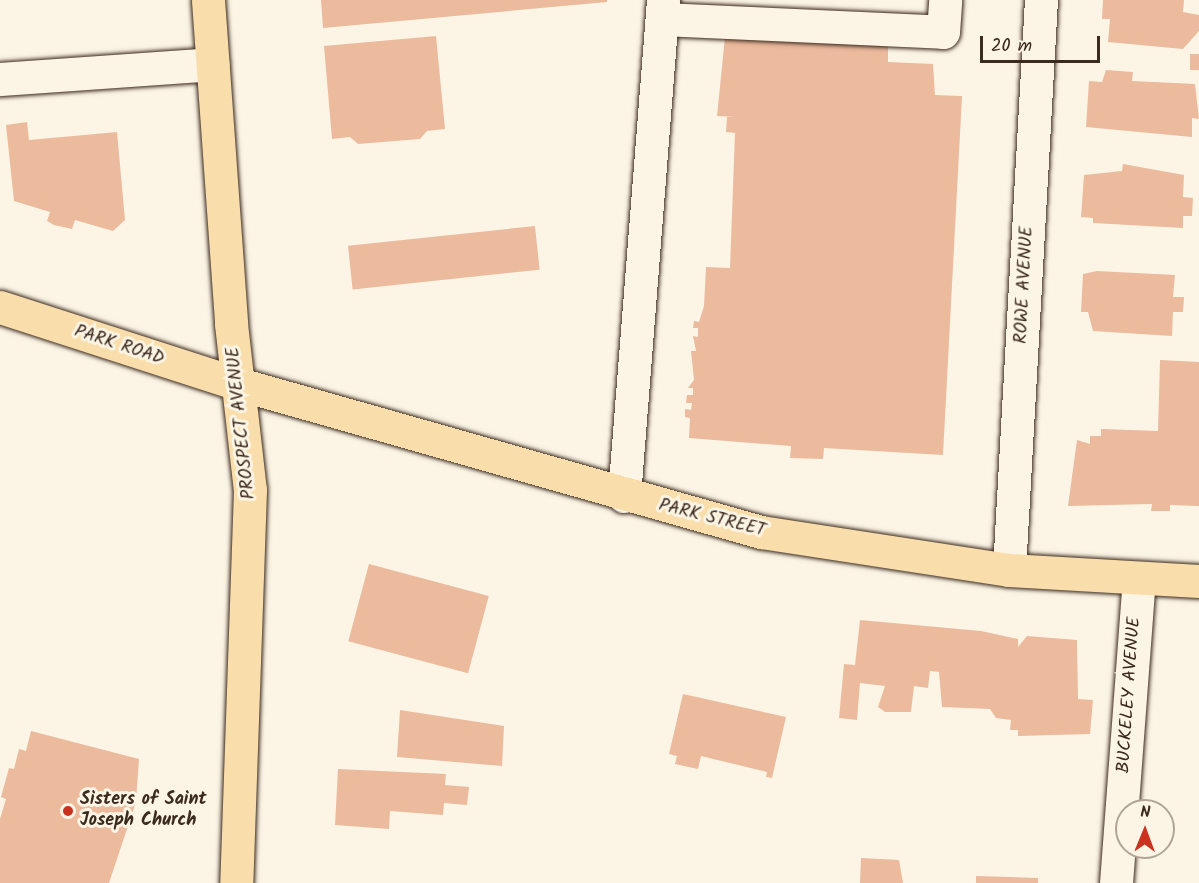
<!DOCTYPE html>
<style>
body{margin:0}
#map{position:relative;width:1199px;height:883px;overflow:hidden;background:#fcf5e5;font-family:Kalam,sans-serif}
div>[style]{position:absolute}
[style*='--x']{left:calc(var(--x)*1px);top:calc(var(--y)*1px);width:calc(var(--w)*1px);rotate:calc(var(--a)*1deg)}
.building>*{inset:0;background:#ecba9d;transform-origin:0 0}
.roads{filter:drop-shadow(0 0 2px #3b2a1e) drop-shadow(0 0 2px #3b2a1e)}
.minor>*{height:33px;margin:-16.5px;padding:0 16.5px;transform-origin:16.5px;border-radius:16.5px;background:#fcf5e5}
.major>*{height:33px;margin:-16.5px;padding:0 16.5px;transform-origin:16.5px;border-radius:16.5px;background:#f9deab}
.dots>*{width:16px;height:16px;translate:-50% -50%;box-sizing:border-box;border:3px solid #fcf5e5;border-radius:50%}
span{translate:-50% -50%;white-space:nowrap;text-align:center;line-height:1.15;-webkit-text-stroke:6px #fcf5e5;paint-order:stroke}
.street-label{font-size:18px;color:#3b2a1e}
.poi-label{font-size:18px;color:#3b2a1e;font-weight:700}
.left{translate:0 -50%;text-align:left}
.north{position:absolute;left:1115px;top:799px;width:60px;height:60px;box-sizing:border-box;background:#fcf5e5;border:2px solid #afa495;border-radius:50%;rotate:1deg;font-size:16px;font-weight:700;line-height:24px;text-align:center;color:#3b2a1e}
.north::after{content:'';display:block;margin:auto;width:21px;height:27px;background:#c8321e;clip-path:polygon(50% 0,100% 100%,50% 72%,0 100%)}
.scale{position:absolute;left:980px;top:36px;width:120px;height:27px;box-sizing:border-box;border:3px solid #3b2a1e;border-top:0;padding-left:8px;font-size:18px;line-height:21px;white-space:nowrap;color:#3b2a1e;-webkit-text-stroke:4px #fcf5e5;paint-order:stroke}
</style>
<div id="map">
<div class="building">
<i style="clip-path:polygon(321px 0,607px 0,607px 2px,323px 28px)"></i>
<i style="clip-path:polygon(1103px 0,1184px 0,1183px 12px,1199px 15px,1199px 31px,1183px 49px,1108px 42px,1110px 19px,1102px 19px)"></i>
<i style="clip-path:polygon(436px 36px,445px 129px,427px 131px,420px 139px,358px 144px,350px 137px,332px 139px,324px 46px)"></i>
<i style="clip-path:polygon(725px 37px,888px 45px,888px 62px,933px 64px,935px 95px,962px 96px,943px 455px,824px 448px,823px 459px,790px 458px,791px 446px,689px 438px,690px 418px,685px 417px,685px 409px,691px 410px,692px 403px,686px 403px,687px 395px,693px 395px,693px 388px,688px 388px,694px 380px,691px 351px,696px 351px,693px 336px,698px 337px,698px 328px,693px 328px,694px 321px,699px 322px,704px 306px,706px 267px,730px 268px,735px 133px,726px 132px,727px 117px,736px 117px,717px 116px)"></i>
<i style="left:1190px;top:54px;width:9px;height:16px"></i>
<i style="clip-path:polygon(1106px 70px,1133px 72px,1132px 81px,1195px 84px,1199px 119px,1192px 118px,1192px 137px,1086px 127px,1089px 81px,1102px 82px)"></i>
<i style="clip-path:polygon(27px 122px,29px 140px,117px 132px,125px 220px,113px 231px,75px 220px,72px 229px,54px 225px,47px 221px,50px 212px,14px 201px,6px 125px)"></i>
<i style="clip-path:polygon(1123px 164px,1184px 175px,1183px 197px,1193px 198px,1192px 216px,1183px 216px,1183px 228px,1093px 223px,1093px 218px,1081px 217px,1084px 175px,1122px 171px)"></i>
<i style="left:535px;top:226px;width:44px;height:188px;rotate:84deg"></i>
<i style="clip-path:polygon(1097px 271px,1175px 275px,1173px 297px,1184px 297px,1183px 312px,1173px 312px,1172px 336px,1093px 331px,1088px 312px,1081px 312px,1083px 274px)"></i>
<i style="clip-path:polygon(1160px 360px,1199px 362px,1199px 506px,1170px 505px,1170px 511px,1151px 511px,1152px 504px,1068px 506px,1077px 440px,1090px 444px,1090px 436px,1101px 436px,1101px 429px,1158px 431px)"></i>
<i style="left:369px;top:564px;width:124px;height:80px;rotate:15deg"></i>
<i style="clip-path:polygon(860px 620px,981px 631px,1018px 639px,1018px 647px,1027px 636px,1077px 640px,1078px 699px,1093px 700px,1090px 734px,1018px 736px,1018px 730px,1010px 730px,1011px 720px,996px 718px,990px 709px,942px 707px,939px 672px,930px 671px,928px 688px,914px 686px,911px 712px,885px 712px,878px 707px,885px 686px,860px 683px,857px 720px,839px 718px,844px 664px,855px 665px)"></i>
<i style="clip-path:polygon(683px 694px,786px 717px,772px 778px,766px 777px,767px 772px,701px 756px,698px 769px,675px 764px,677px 756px,669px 754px)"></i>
<i style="clip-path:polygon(400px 710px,504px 726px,502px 766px,397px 757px)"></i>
<i style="clip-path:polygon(31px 731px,139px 759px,136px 802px,109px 883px,0 883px,0 819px,6px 799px,1px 797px,9px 768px,14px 769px,19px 749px,26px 751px)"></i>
<i style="clip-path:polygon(338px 769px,446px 774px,445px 785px,469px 787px,467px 805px,444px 803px,443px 815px,390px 811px,389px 829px,335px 825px)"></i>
<i style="clip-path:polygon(861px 858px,899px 860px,903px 883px,860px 883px)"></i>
<i style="clip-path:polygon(976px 876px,1038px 878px,1038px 883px,976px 883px)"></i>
</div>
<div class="roads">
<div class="minor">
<i style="--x:662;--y:19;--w:281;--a:2.6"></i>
<i style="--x:943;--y:32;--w:32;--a:-86"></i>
<i style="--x:0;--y:79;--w:213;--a:-4"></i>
<i style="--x:624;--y:496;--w:498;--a:-85.5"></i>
<i style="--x:1009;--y:570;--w:571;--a:-86.79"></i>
<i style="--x:1116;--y:883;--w:304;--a:-85.7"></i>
</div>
<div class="major">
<i style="--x:208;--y:0;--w:325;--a:85.9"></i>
<i style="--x:231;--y:324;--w:167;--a:83.5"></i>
<i style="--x:250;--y:490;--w:393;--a:92"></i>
<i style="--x:0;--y:307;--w:251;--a:17.9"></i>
<i style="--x:239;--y:384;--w:543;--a:15.83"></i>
<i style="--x:761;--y:532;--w:251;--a:8.7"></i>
<i style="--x:1009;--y:570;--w:190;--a:3.3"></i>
</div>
</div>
<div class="dots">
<i style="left:68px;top:811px;background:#c8321e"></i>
</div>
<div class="street-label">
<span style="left:1025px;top:285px;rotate:-87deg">ROWE AVENUE</span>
<span style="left:119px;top:346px;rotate:18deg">PARK ROAD</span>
<span style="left:242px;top:423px;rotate:-96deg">PROSPECT AVENUE</span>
<span style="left:712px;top:519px;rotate:14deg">PARK STREET</span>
<span style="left:1130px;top:695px;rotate:-86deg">BUCKELEY AVENUE</span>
</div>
<div class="poi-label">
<span class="left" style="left:80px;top:811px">Sisters of Saint<br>Joseph Church</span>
</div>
<div class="north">N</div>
<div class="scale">20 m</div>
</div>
